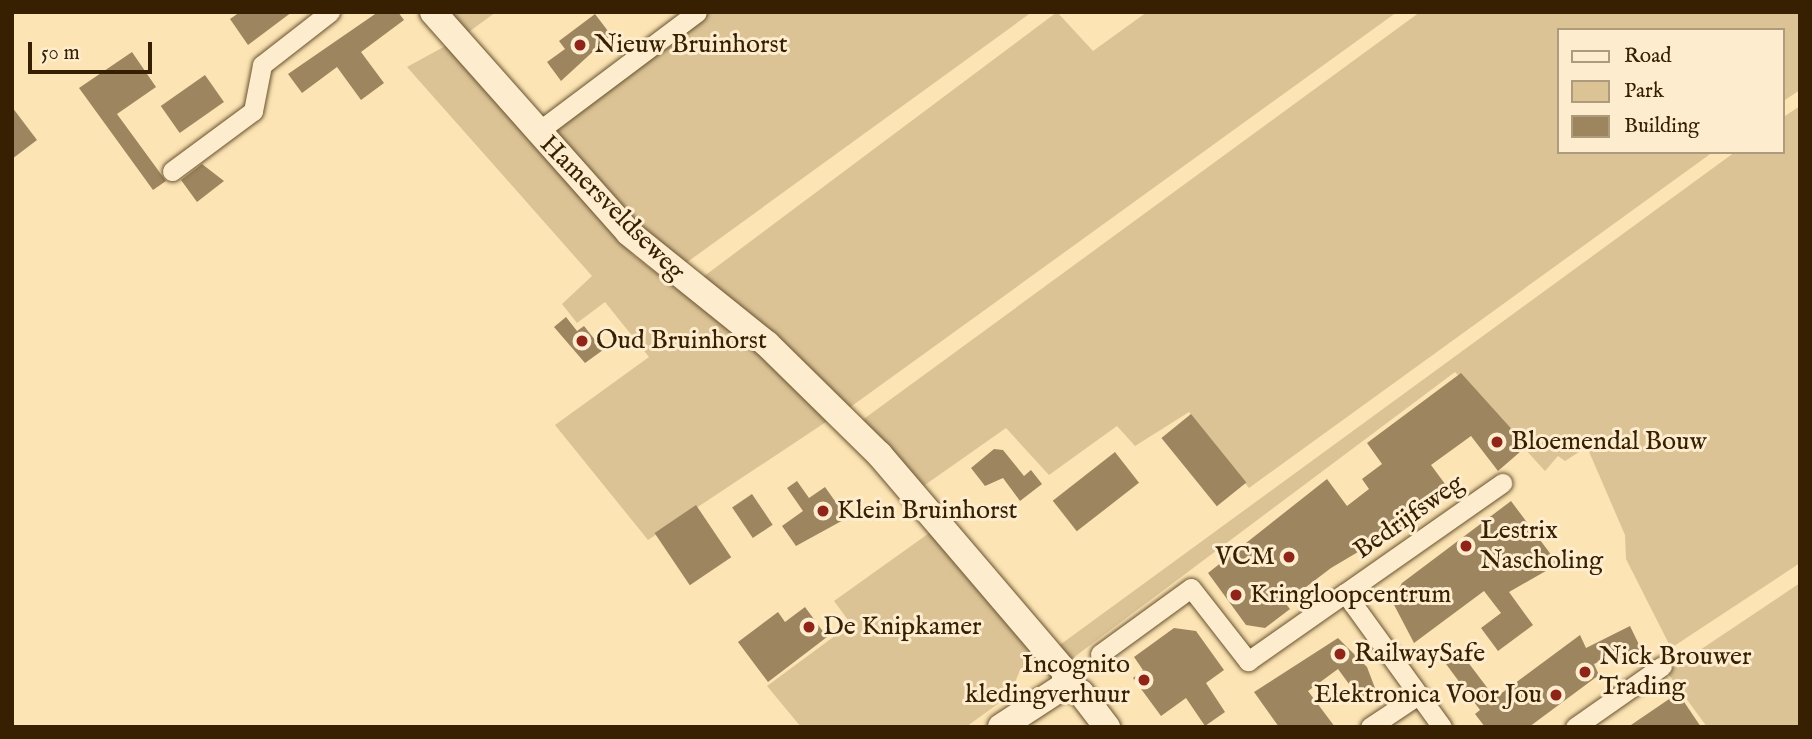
<!DOCTYPE html>
<style>
body{margin:0}
#map{position:relative;width:1812px;height:739px;overflow:hidden;background:#fce4b4;font-family:"IM FELL English",serif}
div>[style]{position:absolute}
[style*='--x']{left:calc(var(--x)*1px);top:calc(var(--y)*1px);width:calc(var(--w)*1px);rotate:calc(var(--a)*1deg)}
.green>*{inset:0;background:#dbc396}
.building>*{inset:0;background:#9d865f;transform-origin:0 0}
.roads{filter:drop-shadow(0 0 2px #68512e) drop-shadow(0 0 2px #68512e)}
.street>*{height:19px;margin:-9.5px;padding:0 9.5px;transform-origin:9.5px;border-radius:9.5px;background:#fdedce}
.secondary>*{height:26px;margin:-13px;padding:0 13px;transform-origin:13px;border-radius:13px;background:#fdedce}
.dots>*{width:19px;height:19px;translate:-50% -50%;box-sizing:border-box;border:4px solid #fdedce;border-radius:50%}
span{translate:-50% -50%;white-space:nowrap;text-align:center;line-height:1.15;-webkit-text-stroke:6px #fdedce;paint-order:stroke}
.poi-label{font-size:26px;color:#372002}
.left{translate:0 -50%;text-align:left}
.right{translate:-100% -50%;text-align:right}
.street-label{font-size:26px;color:#372002}
.frame{position:absolute;inset:0;border:14px solid #372002;pointer-events:none}
.legend{position:absolute;left:1557px;top:28px;width:228px;height:126px;box-sizing:border-box;background:#fdedce;border:2px solid #ae9b7c;margin:0;padding:9px 12px;list-style:none;font-size:21px;color:#372002}
.legend li{display:flex;align-items:center;gap:14px;height:35px}
.legend b{width:35px;border:2px solid #ae9b7c}
.scale{position:absolute;left:28px;top:42px;width:124px;height:32px;box-sizing:border-box;border:4px solid #372002;border-top:0;padding-left:9px;font-size:21px;line-height:24px;white-space:nowrap;color:#372002;-webkit-text-stroke:5px #fdedce;paint-order:stroke}
</style>
<div id="map">
<div class="green">
<i style="clip-path:polygon(447px 12px,496px 12px,466px 34px)"></i>
<i style="clip-path:polygon(707px 12px,1032px 12px,686px 263px,631px 218px,555px 137px,557px 126px)"></i>
<i style="clip-path:polygon(1057px 12px,1093px 51px,1147px 12px,1397px 12px,849px 408px,703px 277px)"></i>
<i style="clip-path:polygon(1420px 12px,1800px 12px,1800px 90px,1782px 102px,1782px 30px,1558px 30px,1558px 152px,1713px 152px,1249px 488px,1189px 412px,1135px 446px,1117px 426px,1049px 475px,1006px 428px,922px 487px,861px 421px)"></i>
<i style="clip-path:polygon(449px 44px,633px 255px,765px 356px,829px 420px,648px 540px,555px 425px,649px 357px,605px 302px,577px 323px,562px 304px,592px 276px,407px 67px)"></i>
<i style="clip-path:polygon(1800px 106px,1800px 563px,1671px 648px,1626px 559px,1625px 535px,1587px 447px,1565px 461px,1558px 456px,1545px 471px,1455px 372px,1069px 661px,1057px 647px,1735px 152px,1782px 152px,1782px 118px)"></i>
<i style="clip-path:polygon(932px 531px,1039px 654px,1020px 670px,1010px 695px,966px 727px,801px 727px,767px 686px,851px 624px,834px 601px)"></i>
<i style="clip-path:polygon(1800px 583px,1800px 727px,1707px 727px,1667px 672px)"></i>
</div>
<div class="building">
<i style="clip-path:polygon(240px 12px,292px 12px,248px 45px,230px 19px)"></i>
<i style="clip-path:polygon(378px 12px,398px 12px,404px 20px,361px 52px,384px 83px,361px 100px,337px 67px,302px 93px,288px 74px)"></i>
<i style="clip-path:polygon(595px 14px,611px 35px,561px 81px,547px 62px,565px 49px,559px 41px)"></i>
<i style="clip-path:polygon(132px 52px,156px 87px,117px 114px,166px 181px,153px 190px,79px 88px)"></i>
<i style="left:205px;top:75px;width:33px;height:54px;rotate:55deg"></i>
<i style="clip-path:polygon(12px 107px,37px 140px,12px 159px)"></i>
<i style="clip-path:polygon(202px 164px,224px 181px,197px 202px,181px 180px)"></i>
<i style="clip-path:polygon(566px 317px,577px 331px,584px 326px,603px 350px,585px 363px,554px 327px)"></i>
<i style="clip-path:polygon(1461px 373px,1527px 446px,1498px 471px,1471px 436px,1431px 465px,1448px 488px,1417px 517px,1331px 568px,1285px 603px,1290px 609px,1265px 628px,1246px 625px,1208px 573px,1327px 479px,1347px 506px,1369px 489px,1362px 479px,1382px 464px,1367px 443px)"></i>
<i style="left:1191px;top:414px;width:88px;height:38px;rotate:51deg"></i>
<i style="clip-path:polygon(994px 449px,1003px 450px,1024px 476px,1031px 470px,1042px 484px,1020px 501px,1003px 478px,985px 486px,971px 468px)"></i>
<i style="left:1115px;top:452px;width:39px;height:79px;rotate:52deg"></i>
<i style="clip-path:polygon(797px 481px,809px 498px,825px 487px,847px 518px,796px 546px,782px 526px,803px 511px,787px 488px)"></i>
<i style="left:752px;top:494px;width:37px;height:24px;rotate:56deg"></i>
<i style="clip-path:polygon(1511px 501px,1558px 564px,1509px 592px,1533px 625px,1498px 651px,1481px 628px,1501px 613px,1484px 591px,1414px 643px,1392px 601px,1402px 583px)"></i>
<i style="left:696px;top:505px;width:63px;height:50px;rotate:56deg"></i>
<i style="clip-path:polygon(805px 607px,827px 637px,768px 682px,738px 642px,778px 612px,785px 622px)"></i>
<i style="clip-path:polygon(1630px 626px,1643px 653px,1623px 662px,1618px 653px,1594px 664px,1599px 675px,1529px 727px,1485px 727px,1475px 714px,1480px 710px,1446px 664px,1461px 653px,1495px 698px,1580px 635px,1586px 648px)"></i>
<i style="clip-path:polygon(1174px 628px,1196px 631px,1224px 670px,1206px 683px,1225px 712px,1205px 726px,1186px 698px,1161px 716px,1133px 678px,1143px 670px,1134px 657px)"></i>
<i style="clip-path:polygon(1338px 638px,1367px 667px,1375px 688px,1360px 699px,1338px 669px,1308px 691px,1335px 727px,1279px 727px,1254px 692px)"></i>
<i style="clip-path:polygon(1678px 693px,1701px 727px,1628px 727px)"></i>
</div>
<div class="roads">
<div class="street">
<i style="--x:536;--y:133;--w:201;--a:-36.9"></i>
<i style="--x:172;--y:171;--w:101;--a:-36.5"></i>
<i style="--x:253;--y:111;--w:47;--a:-78.9"></i>
<i style="--x:262;--y:65;--w:86;--a:-37.9"></i>
<i style="--x:1345;--y:593;--w:192;--a:-35"></i>
<i style="--x:1100;--y:654;--w:112;--a:-36"></i>
<i style="--x:1191;--y:588;--w:93;--a:52"></i>
<i style="--x:1248;--y:661;--w:118;--a:-35"></i>
<i style="--x:1345;--y:593;--w:165;--a:54.1"></i>
<i style="--x:1370;--y:727;--w:58;--a:-33.7"></i>
<i style="--x:1575;--y:727;--w:106;--a:-35"></i>
</div>
<div class="secondary">
<i style="--x:433;--y:12;--w:295;--a:48.4"></i>
<i style="--x:629;--y:233;--w:177;--a:38.8"></i>
<i style="--x:767;--y:344;--w:157;--a:44.5"></i>
<i style="--x:879;--y:454;--w:288;--a:49.5"></i>
<i style="--x:1066;--y:673;--w:13;--a:99"></i>
<i style="--x:1064;--y:686;--w:18;--a:22"></i>
<i style="--x:1081;--y:693;--w:43;--a:52.6"></i>
<i style="--x:1001;--y:727;--w:75;--a:-33.1"></i>
</div>
</div>
<div class="dots">
<i style="left:580px;top:45px;background:#8f2418"></i>
<i style="left:582px;top:341px;background:#8f2418"></i>
<i style="left:1497px;top:442px;background:#8f2418"></i>
<i style="left:823px;top:511px;background:#8f2418"></i>
<i style="left:1466px;top:546px;background:#8f2418"></i>
<i style="left:1289px;top:557px;background:#8f2418"></i>
<i style="left:1236px;top:595px;background:#8f2418"></i>
<i style="left:809px;top:627px;background:#8f2418"></i>
<i style="left:1340px;top:654px;background:#8f2418"></i>
<i style="left:1585px;top:672px;background:#8f2418"></i>
<i style="left:1144px;top:680px;background:#8f2418"></i>
<i style="left:1556px;top:695px;background:#8f2418"></i>
</div>
<div class="poi-label">
<span class="left" style="left:594px;top:45px">Nieuw Bruinhorst</span>
<span class="left" style="left:596px;top:341px">Oud Bruinhorst</span>
<span class="left" style="left:1511px;top:442px">Bloemendal Bouw</span>
<span class="left" style="left:837px;top:511px">Klein Bruinhorst</span>
<span class="left" style="left:1480px;top:546px">Lestrix<br>Nascholing</span>
<span class="right" style="left:1275px;top:557px">VCM</span>
<span class="left" style="left:1250px;top:595px">Kringloopcentrum</span>
<span class="left" style="left:823px;top:627px">De Knipkamer</span>
<span class="left" style="left:1354px;top:654px">RailwaySafe</span>
<span class="left" style="left:1599px;top:672px">Nick Brouwer<br>Trading</span>
<span class="right" style="left:1130px;top:680px">Incognito<br>kledingverhuur</span>
<span class="right" style="left:1542px;top:695px">Elektronica Voor Jou</span>
</div>
<div class="street-label">
<span style="left:612px;top:208px;rotate:45deg">Hamersveldseweg</span>
<span style="left:1409px;top:517px;rotate:-35deg">Bedrijfsweg</span>
</div>
<div class="frame"></div>
<ul class="legend">
<li><b style="height:9px;background:#fdedce"></b>Road</li>
<li><b style="height:19px;background:#dbc396"></b>Park</li>
<li><b style="height:19px;background:#9d865f"></b>Building</li>
</ul>
<div class="scale">50 m</div>
</div>
